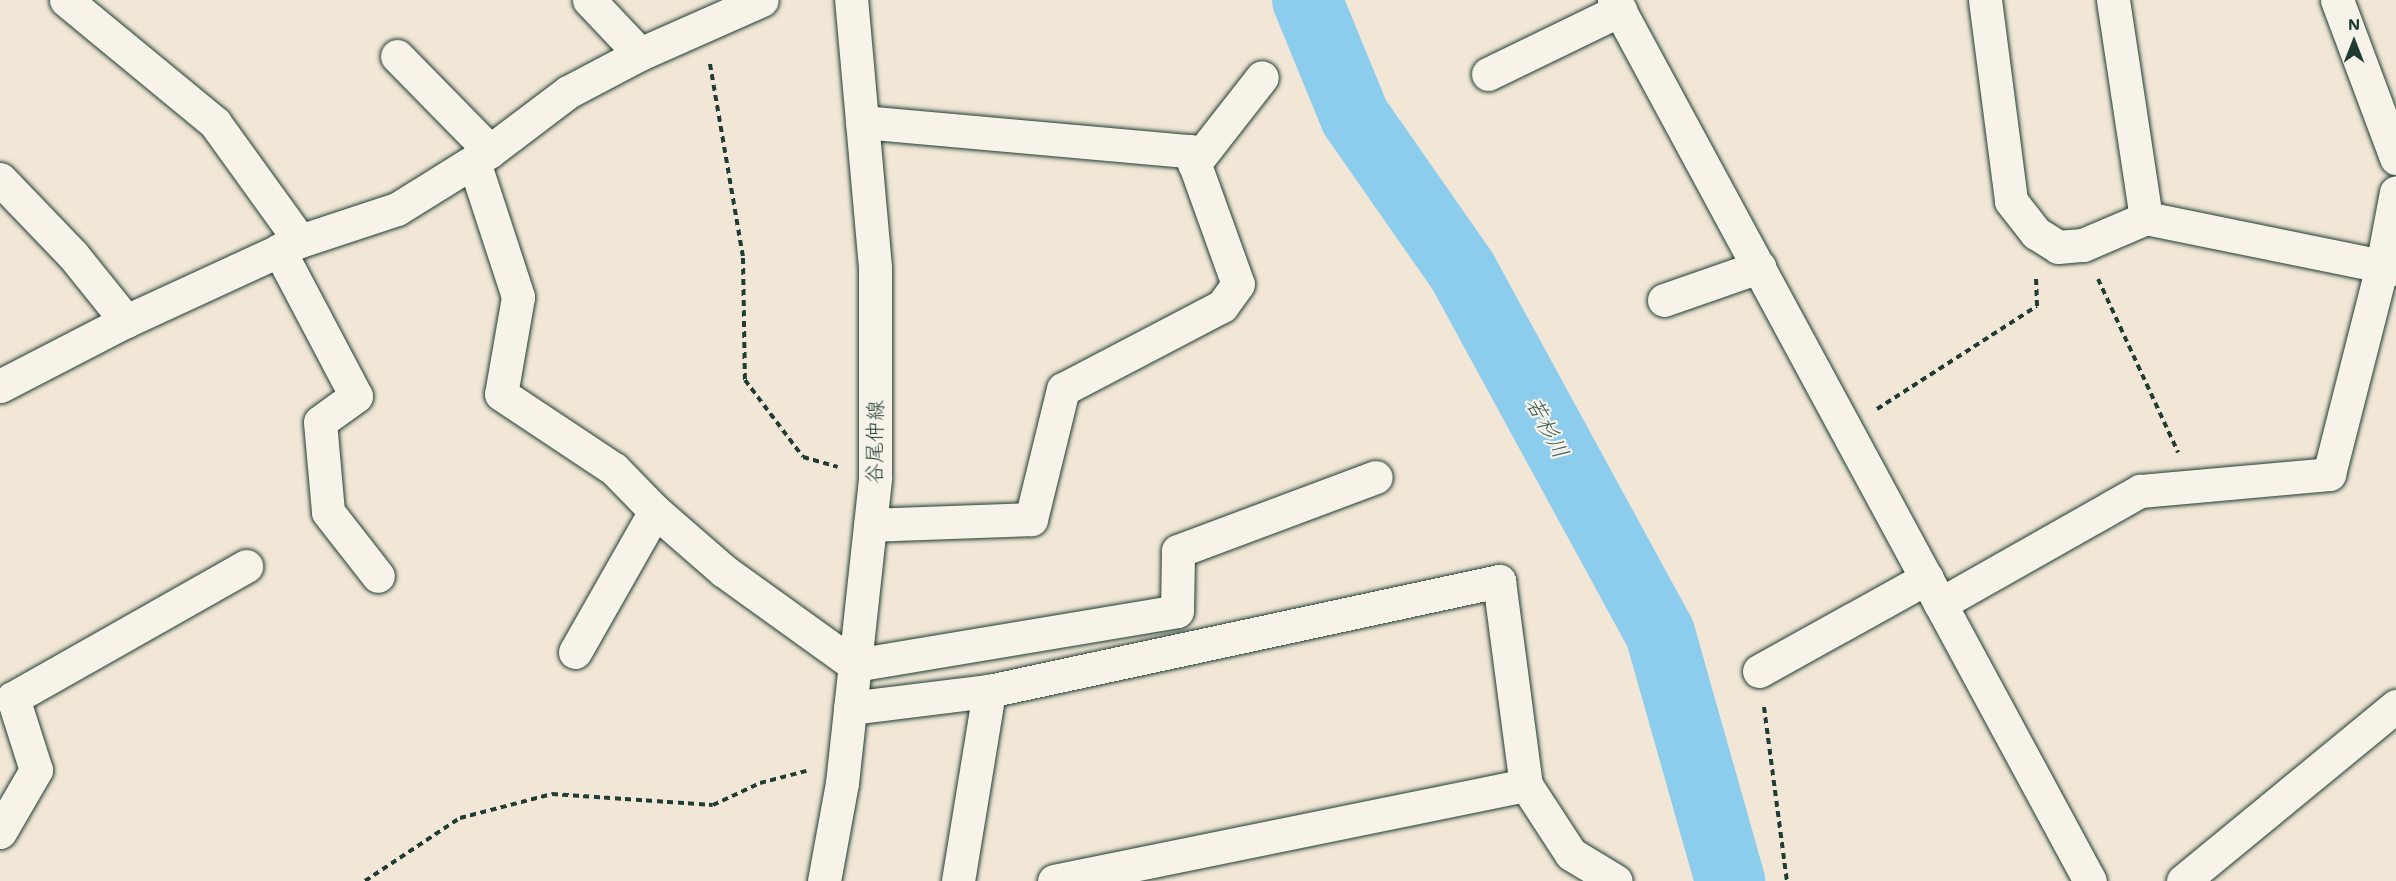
<!DOCTYPE html>
<meta charset="utf-8">
<style>
body{margin:0}
#map{position:relative;width:2396px;height:881px;overflow:hidden;background:#f2e7d6;font-family:Mali,"Klee One",sans-serif}
div>[style]{position:absolute}
[style*='--x']{left:calc(var(--x)*1px);top:calc(var(--y)*1px);width:calc(var(--w)*1px);rotate:calc(var(--a)*1deg)}
.river>*{height:70px;margin:-35px;padding:0 35px;transform-origin:35px;border-radius:35px;background:#8ccced}
.path>*{height:4px;margin-top:-2px;transform-origin:0;background:repeating-linear-gradient(90deg,#1f3d34 0 6px,transparent 0 10.5px)}
.roads{filter:drop-shadow(0 0 2px #1f3d34) drop-shadow(0 0 2px #1f3d34)}
.minor>*{height:33px;margin:-16.5px;padding:0 16.5px;transform-origin:16.5px;border-radius:16.5px;background:#f7f3e8}
.major>*{height:33px;margin:-16.5px;padding:0 16.5px;transform-origin:16.5px;border-radius:16.5px;background:#f7f3e8}
span{translate:-50% -50%;white-space:nowrap;text-align:center;line-height:1.15;-webkit-text-stroke:4.5px #f7f3e8;paint-order:stroke}
.street-label{font-size:21px;color:#1f3d34}
.water-label{font-size:22px;color:#355a59;font-style:italic}
.north{position:absolute;left:2324px;top:12px;width:60px;height:60px;-webkit-text-stroke:4px #f7f3e8;paint-order:stroke;rotate:0deg;font-size:16px;font-weight:700;line-height:24px;text-align:center;color:#1f3d34}
.north::after{content:'';display:block;margin:auto;width:21px;height:27px;background:#1f3d34;clip-path:polygon(50% 0,100% 100%,50% 72%,0 100%)}
</style>
<div id="map">
<div class="river">
<i style="--x:1307;--y:0;--w:126;--a:67.7"></i>
<i style="--x:1355;--y:117;--w:189;--a:55.1"></i>
<i style="--x:1463;--y:272;--w:411;--a:61.4"></i>
<i style="--x:1660;--y:633;--w:258;--a:74.2"></i>
</div>
<div class="path">
<i style="--x:710;--y:64;--w:197;--a:80.3"></i>
<i style="--x:743;--y:258;--w:122;--a:89.1"></i>
<i style="--x:745;--y:380;--w:96;--a:53"></i>
<i style="--x:803;--y:457;--w:36;--a:16"></i>
<i style="--x:2098;--y:279;--w:191;--a:65.2"></i>
<i style="--x:1877;--y:409;--w:190;--a:-32.8"></i>
<i style="--x:2037;--y:306;--w:30;--a:-92"></i>
<i style="--x:1764;--y:707;--w:176;--a:82.5"></i>
<i style="--x:365;--y:881;--w:114;--a:-33.6"></i>
<i style="--x:460;--y:818;--w:95;--a:-14.6"></i>
<i style="--x:552;--y:794;--w:161;--a:3.9"></i>
<i style="--x:713;--y:805;--w:52;--a:-25.1"></i>
<i style="--x:760;--y:783;--w:48;--a:-14.6"></i>
</div>
<div class="roads">
<div class="minor">
<i style="--x:66;--y:0;--w:193;--a:39.5"></i>
<i style="--x:215;--y:123;--w:145;--a:54.2"></i>
<i style="--x:589;--y:0;--w:74;--a:46.6"></i>
<i style="--x:1614;--y:0;--w:1001;--a:61.62"></i>
<i style="--x:1985;--y:0;--w:203;--a:82.6"></i>
<i style="--x:2011;--y:201;--w:41;--a:52"></i>
<i style="--x:2036;--y:233;--w:26;--a:32"></i>
<i style="--x:2058;--y:247;--w:25;--a:-5"></i>
<i style="--x:2083;--y:245;--w:69;--a:-23.2"></i>
<i style="--x:2113;--y:0;--w:220;--a:81.4"></i>
<i style="--x:2146;--y:218;--w:255;--a:11.5"></i>
<i style="--x:2337;--y:0;--w:169;--a:69.5"></i>
<i style="--x:397;--y:56;--w:133;--a:45.6"></i>
<i style="--x:1488;--y:74;--w:147;--a:-25.9"></i>
<i style="--x:862;--y:122;--w:329;--a:5.1"></i>
<i style="--x:1190;--y:151;--w:141;--a:70.2"></i>
<i style="--x:1238;--y:284;--w:27;--a:126"></i>
<i style="--x:1222;--y:306;--w:179;--a:152.4"></i>
<i style="--x:1063;--y:389;--w:134;--a:103.8"></i>
<i style="--x:1031;--y:519;--w:161;--a:177.9"></i>
<i style="--x:474;--y:162;--w:142;--a:71.9"></i>
<i style="--x:518;--y:297;--w:98;--a:99.9"></i>
<i style="--x:501;--y:394;--w:136;--a:33.6"></i>
<i style="--x:614;--y:469;--w:59;--a:45.7"></i>
<i style="--x:1194;--y:164;--w:110;--a:-52"></i>
<i style="--x:0;--y:179;--w:105;--a:46.2"></i>
<i style="--x:73;--y:255;--w:85;--a:51.2"></i>
<i style="--x:279;--y:250;--w:165;--a:62.2"></i>
<i style="--x:356;--y:396;--w:44;--a:144.2"></i>
<i style="--x:320;--y:422;--w:90;--a:84.9"></i>
<i style="--x:328;--y:512;--w:81;--a:52"></i>
<i style="--x:1664;--y:300;--w:101;--a:-19.2"></i>
<i style="--x:0;--y:386;--w:142;--a:-27.3"></i>
<i style="--x:126;--y:321;--w:192;--a:-24.7"></i>
<i style="--x:300;--y:241;--w:102;--a:-18.3"></i>
<i style="--x:397;--y:209;--w:110;--a:-31.9"></i>
<i style="--x:490;--y:151;--w:98;--a:-37.1"></i>
<i style="--x:568;--y:92;--w:81;--a:-27.8"></i>
<i style="--x:640;--y:54;--w:133;--a:-23.9"></i>
<i style="--x:1940;--y:604;--w:230;--a:-29.5"></i>
<i style="--x:2140;--y:491;--w:190;--a:-5.1"></i>
<i style="--x:2329;--y:474;--w:215;--a:-75.7"></i>
<i style="--x:2382;--y:266;--w:75;--a:-79.3"></i>
<i style="--x:575;--y:652;--w:162;--a:-60.4"></i>
<i style="--x:655;--y:511;--w:91;--a:41"></i>
<i style="--x:724;--y:571;--w:161;--a:35.7"></i>
<i style="--x:855;--y:665;--w:326;--a:-9.5"></i>
<i style="--x:1177;--y:611;--w:60;--a:-89"></i>
<i style="--x:1178;--y:551;--w:211;--a:-20.5"></i>
<i style="--x:1759;--y:671;--w:192;--a:-29"></i>
<i style="--x:850;--y:708;--w:140;--a:-7"></i>
<i style="--x:0;--y:832;--w:72;--a:-59.9"></i>
<i style="--x:36;--y:770;--w:76;--a:-107.7"></i>
<i style="--x:13;--y:698;--w:268;--a:-29.5"></i>
<i style="--x:958;--y:881;--w:193;--a:-80.7"></i>
<i style="--x:989;--y:691;--w:522;--a:-12.17"></i>
<i style="--x:1499;--y:581;--w:206;--a:82.5"></i>
<i style="--x:1526;--y:785;--w:82;--a:56.9"></i>
<i style="--x:1571;--y:854;--w:52;--a:31"></i>
<i style="--x:1054;--y:881;--w:482;--a:-11.5"></i>
<i style="--x:2183;--y:881;--w:276;--a:-39.4"></i>
</div>
<div class="major">
<i style="--x:824;--y:881;--w:100;--a:-79.6"></i>
<i style="--x:842;--y:783;--w:308;--a:-83.8"></i>
<i style="--x:875;--y:477;--w:210;--a:-90"></i>
<i style="--x:875;--y:267;--w:268;--a:-95.1"></i>
</div>
</div>
<div class="street-label">
<span style="left:874px;top:442px;rotate:-89deg">谷尾仲線</span>
</div>
<div class="water-label">
<span style="left:1548px;top:427px;rotate:62deg">若杉川</span>
</div>
<div class="north">N</div>
</div>
